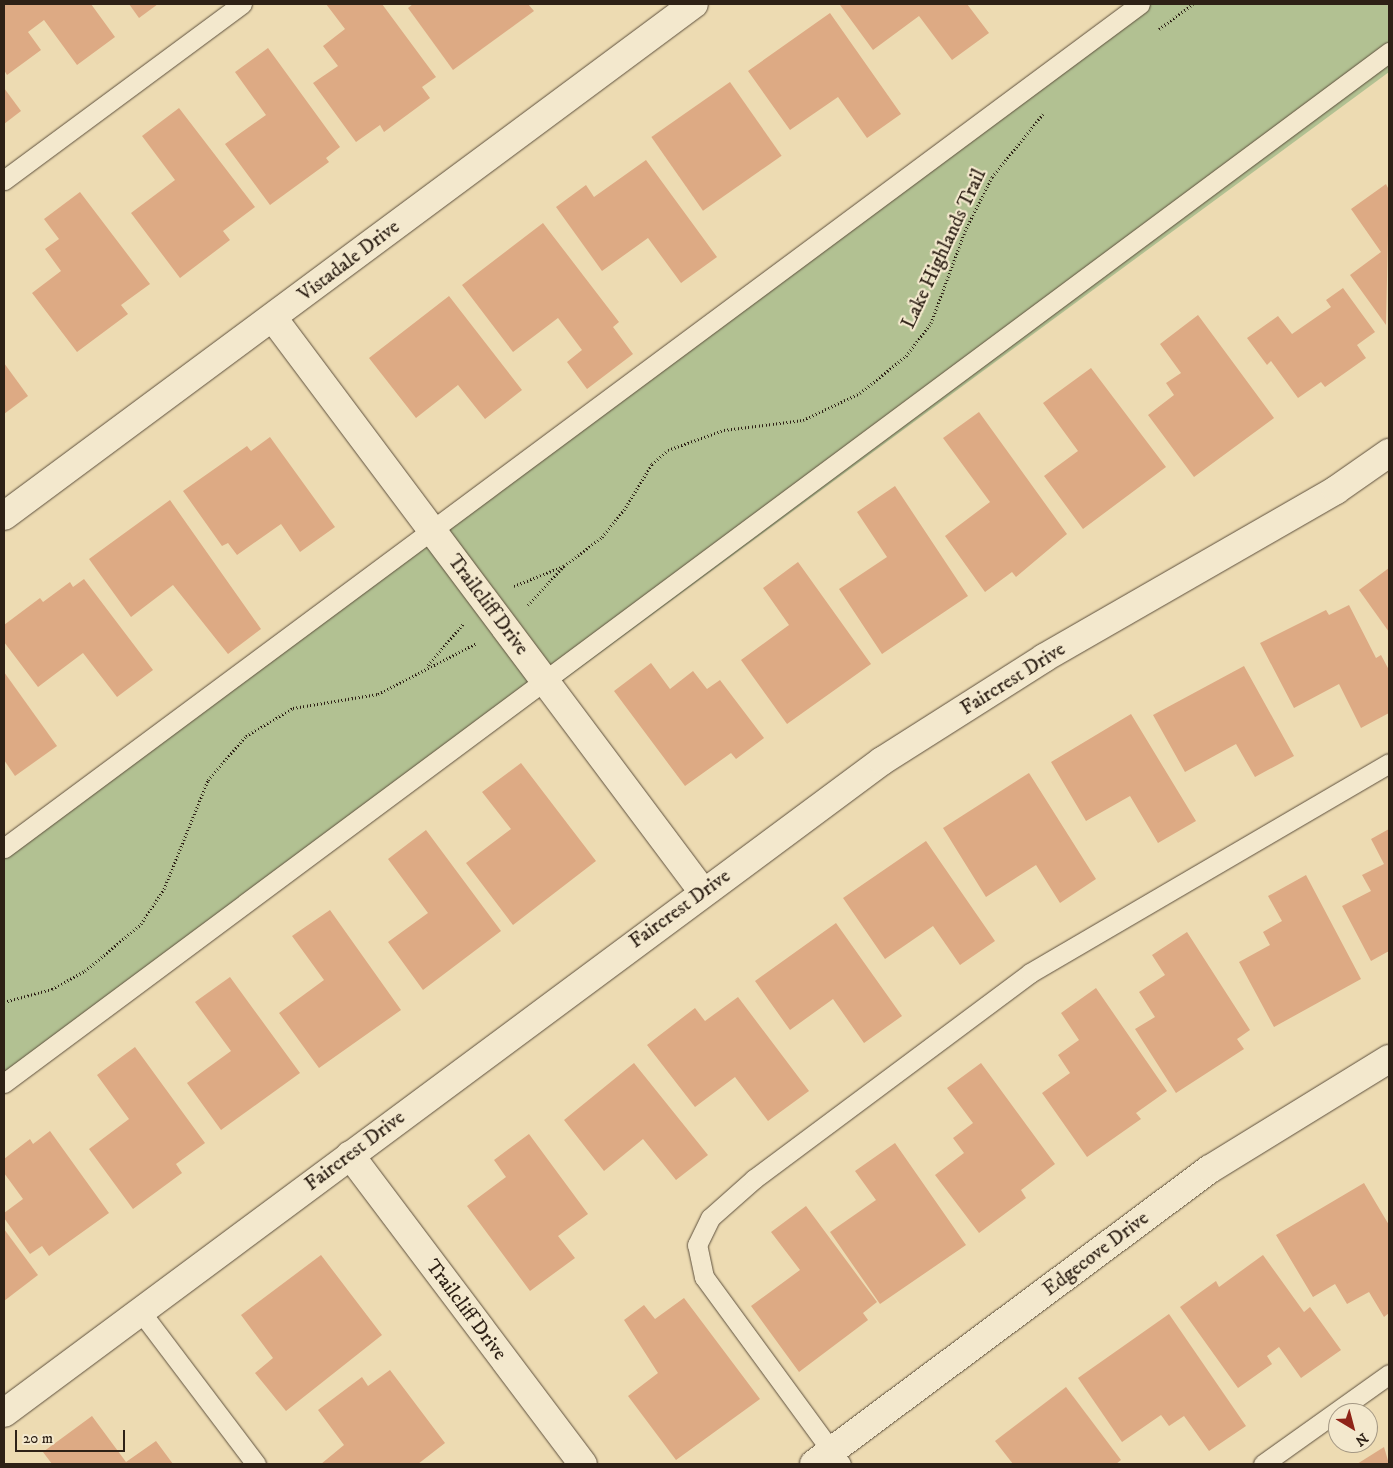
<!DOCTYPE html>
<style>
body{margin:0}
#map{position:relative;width:1393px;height:1468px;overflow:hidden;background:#eddbb2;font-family:"IM FELL DW Pica",serif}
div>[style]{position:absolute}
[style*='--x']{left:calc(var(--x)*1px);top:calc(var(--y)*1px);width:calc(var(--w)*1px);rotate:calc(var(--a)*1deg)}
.green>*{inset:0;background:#b2c192}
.building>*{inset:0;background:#ddaa84;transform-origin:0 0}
.path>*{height:3px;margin-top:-1.5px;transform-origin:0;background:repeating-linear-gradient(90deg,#2e2116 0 1px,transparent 0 3.5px)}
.roads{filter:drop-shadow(0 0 1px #5e503d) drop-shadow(0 0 1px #5e503d)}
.lane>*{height:19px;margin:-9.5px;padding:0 9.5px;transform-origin:9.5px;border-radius:9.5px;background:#f3e8cd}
.street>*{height:28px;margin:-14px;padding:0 14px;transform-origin:14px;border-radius:14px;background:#f3e8cd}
span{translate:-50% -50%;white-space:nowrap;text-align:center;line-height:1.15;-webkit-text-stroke:4.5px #f3e8cd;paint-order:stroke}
.street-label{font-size:20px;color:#2e2116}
.frame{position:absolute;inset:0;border:5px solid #2e2116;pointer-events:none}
.north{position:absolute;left:1328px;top:1403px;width:50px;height:50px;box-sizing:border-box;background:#f3e8cd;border:1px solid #a49884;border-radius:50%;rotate:143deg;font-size:14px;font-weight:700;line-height:20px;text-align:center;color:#2e2116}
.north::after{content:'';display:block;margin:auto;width:18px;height:22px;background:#8f2418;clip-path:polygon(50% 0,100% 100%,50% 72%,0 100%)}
.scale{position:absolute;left:15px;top:1430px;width:110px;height:22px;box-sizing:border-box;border:2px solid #2e2116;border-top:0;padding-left:6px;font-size:15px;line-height:18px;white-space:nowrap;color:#2e2116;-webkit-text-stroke:4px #f3e8cd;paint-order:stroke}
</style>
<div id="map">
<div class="green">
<i style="clip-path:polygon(1139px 4px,1389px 4px,1389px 72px,4px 1092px,4px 852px)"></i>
</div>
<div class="building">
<i style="clip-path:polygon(4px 4px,91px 4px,115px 37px,77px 65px,44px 20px,28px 32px,41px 50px,7px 75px,4px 70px)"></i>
<i style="clip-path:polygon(129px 4px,158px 4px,139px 18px)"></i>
<i style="clip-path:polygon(326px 4px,382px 4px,436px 77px,422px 87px,430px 98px,384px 132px,380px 125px,356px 142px,313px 83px,338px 66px,323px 46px,345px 29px)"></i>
<i style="clip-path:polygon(413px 4px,528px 4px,534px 11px,453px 70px,408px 8px)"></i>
<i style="clip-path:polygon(967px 4px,989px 33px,952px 60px,919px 16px,873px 50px,840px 5px)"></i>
<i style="clip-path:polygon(830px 13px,901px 114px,867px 138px,838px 97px,790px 130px,748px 71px)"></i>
<i style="clip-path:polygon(268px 48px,340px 147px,326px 158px,329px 162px,270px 205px,225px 144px,266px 115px,235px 72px)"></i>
<i style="left:730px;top:82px;width:90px;height:96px;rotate:55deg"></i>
<i style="clip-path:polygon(4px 88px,21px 111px,4px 124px)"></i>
<i style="clip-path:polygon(179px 108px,255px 207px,223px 231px,230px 240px,180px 278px,131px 213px,175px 180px,142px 136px)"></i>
<i style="clip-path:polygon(646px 160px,717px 257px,681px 283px,648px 238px,602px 271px,556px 207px,586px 185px,594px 197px)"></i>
<i style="clip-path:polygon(1386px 184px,1389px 190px,1386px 325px,1350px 275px,1381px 252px,1351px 209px)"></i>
<i style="clip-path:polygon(80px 192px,150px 284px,121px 305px,128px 314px,77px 352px,32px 293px,61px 271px,45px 249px,59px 239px,44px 219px)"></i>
<i style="clip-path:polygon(543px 223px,619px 322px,613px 327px,633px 354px,587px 389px,567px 362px,582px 350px,558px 318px,513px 352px,462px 285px)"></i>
<i style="clip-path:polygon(1343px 288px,1375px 332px,1357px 345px,1366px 358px,1325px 387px,1321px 382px,1298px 398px,1271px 361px,1267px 365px,1247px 338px,1278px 316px,1292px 334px,1331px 307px,1326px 300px)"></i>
<i style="clip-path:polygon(449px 296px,522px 390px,485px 419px,458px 385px,416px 418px,369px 358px)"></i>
<i style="clip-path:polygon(1198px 315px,1274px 418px,1194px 477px,1148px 415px,1174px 395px,1166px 383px,1181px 373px,1160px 344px)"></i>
<i style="clip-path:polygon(4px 363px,28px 396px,4px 414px)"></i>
<i style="clip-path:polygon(1091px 368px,1166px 467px,1083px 529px,1044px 476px,1078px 451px,1043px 403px)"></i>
<i style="clip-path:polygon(979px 412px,1067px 534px,1016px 577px,1012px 572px,985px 592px,945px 536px,990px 502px,943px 438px)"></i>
<i style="clip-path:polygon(270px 437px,335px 527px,300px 552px,281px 524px,237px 555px,228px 543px,222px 546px,183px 491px,247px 446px,251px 451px)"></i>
<i style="clip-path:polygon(895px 486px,968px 596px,882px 654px,839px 589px,887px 557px,857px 512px)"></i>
<i style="clip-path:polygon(170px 500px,261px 629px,228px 654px,173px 585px,131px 617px,89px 559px)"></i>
<i style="clip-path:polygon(798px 562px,871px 664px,787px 724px,741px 660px,789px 625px,763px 588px)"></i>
<i style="clip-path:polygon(1389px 568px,1389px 632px,1359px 590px)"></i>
<i style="clip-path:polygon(84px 579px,153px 670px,117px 697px,83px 653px,38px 687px,4px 642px,4px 625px,40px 598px,43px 602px,70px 582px,73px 587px)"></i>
<i style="clip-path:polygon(1349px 605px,1376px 658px,1381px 655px,1389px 670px,1389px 713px,1361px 728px,1339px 684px,1294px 708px,1260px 643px,1326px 610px,1329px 615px)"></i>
<i style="clip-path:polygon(651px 663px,670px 689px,693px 671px,707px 689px,720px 680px,764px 738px,736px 759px,731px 753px,685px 786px,614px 691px)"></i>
<i style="clip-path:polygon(1244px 666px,1294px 756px,1255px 777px,1236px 744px,1185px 772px,1153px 715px)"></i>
<i style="clip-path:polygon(4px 672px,57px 746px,15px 776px,4px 760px)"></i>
<i style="clip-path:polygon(1131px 714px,1196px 821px,1158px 843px,1130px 796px,1086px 821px,1051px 762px)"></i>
<i style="clip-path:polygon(521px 763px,596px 861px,513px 925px,466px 863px,511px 829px,482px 792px)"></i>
<i style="clip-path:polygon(1029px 773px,1096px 879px,1060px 903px,1036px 865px,986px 897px,943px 828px)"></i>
<i style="clip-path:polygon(1389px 829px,1389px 951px,1371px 961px,1342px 906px,1371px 891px,1362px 875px,1384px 864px,1371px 839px)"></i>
<i style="clip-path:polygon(426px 830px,501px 931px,423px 990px,388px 942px,428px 913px,388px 859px)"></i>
<i style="clip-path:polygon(926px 841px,995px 941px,960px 965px,933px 926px,885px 959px,843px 898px)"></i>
<i style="clip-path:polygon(1306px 875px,1361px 979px,1274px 1027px,1239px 962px,1270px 945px,1263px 932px,1282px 921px,1268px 896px)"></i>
<i style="clip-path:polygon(330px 910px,401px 1010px,319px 1068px,279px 1013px,324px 980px,292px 936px)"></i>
<i style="clip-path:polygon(836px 923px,902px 1016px,864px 1043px,833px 999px,790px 1030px,755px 981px)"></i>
<i style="clip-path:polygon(1187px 932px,1250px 1030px,1237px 1039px,1244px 1049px,1176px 1093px,1135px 1029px,1155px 1017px,1139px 992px,1165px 975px,1152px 955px)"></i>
<i style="clip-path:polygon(230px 977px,300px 1073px,221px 1130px,187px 1083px,231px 1051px,195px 1002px)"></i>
<i style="clip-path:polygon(1096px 988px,1167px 1091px,1136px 1113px,1141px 1119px,1087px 1157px,1042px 1093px,1070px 1073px,1058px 1055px,1079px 1040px,1061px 1013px)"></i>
<i style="clip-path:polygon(738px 997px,809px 1091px,768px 1121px,735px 1077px,695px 1107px,647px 1045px,695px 1008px,705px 1021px)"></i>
<i style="clip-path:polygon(135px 1047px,205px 1143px,176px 1164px,182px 1173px,133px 1209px,89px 1149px,129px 1119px,97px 1075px)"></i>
<i style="clip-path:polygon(634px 1063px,708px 1155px,676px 1180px,643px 1139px,604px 1171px,564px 1120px)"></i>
<i style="clip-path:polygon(981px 1063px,1055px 1164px,1021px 1190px,1026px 1198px,979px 1233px,935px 1175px,964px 1153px,953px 1138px,973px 1123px,947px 1088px)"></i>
<i style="clip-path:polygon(50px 1131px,109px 1213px,49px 1256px,42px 1246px,30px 1254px,4px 1218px,4px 1213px,23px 1199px,4px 1173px,4px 1159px,30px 1139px,33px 1144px)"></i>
<i style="clip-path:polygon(529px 1134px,588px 1214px,558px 1236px,575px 1258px,530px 1291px,467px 1206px,506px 1177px,494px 1160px)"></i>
<i style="clip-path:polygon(895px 1143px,966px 1245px,880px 1304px,830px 1232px,876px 1200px,855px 1171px)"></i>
<i style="clip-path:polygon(1364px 1183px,1389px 1225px,1389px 1313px,1384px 1317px,1369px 1292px,1347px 1304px,1335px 1284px,1313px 1297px,1276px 1235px)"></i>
<i style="clip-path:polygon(806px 1206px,877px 1302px,863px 1313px,868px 1320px,799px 1372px,751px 1306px,800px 1270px,771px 1232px)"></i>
<i style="clip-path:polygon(4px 1229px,38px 1275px,4px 1301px)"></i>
<i style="clip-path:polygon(321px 1255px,382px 1335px,286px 1411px,255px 1373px,273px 1358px,241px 1315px)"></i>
<i style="clip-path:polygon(1263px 1255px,1304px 1312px,1310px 1307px,1341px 1350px,1301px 1378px,1279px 1347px,1267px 1356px,1272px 1364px,1238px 1388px,1180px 1307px,1216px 1281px,1219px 1287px)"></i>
<i style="clip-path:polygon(684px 1298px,760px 1399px,676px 1460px,628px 1396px,658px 1373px,624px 1320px,644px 1305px,655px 1319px)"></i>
<i style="clip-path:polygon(1169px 1314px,1246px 1426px,1209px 1451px,1184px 1416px,1169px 1426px,1161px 1415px,1122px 1442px,1078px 1378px)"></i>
<i style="clip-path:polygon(390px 1370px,445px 1443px,418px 1464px,321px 1464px,344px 1445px,318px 1410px,362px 1377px,368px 1386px)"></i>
<i style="clip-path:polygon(1066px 1387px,1121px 1460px,1116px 1464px,1013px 1464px,995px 1441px)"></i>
<i style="clip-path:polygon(92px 1416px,126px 1462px,156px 1441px,173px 1464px,52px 1464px,43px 1452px)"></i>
<i style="clip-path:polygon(1384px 1447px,1389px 1464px,1357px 1464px)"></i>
</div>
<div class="path">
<i style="--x:1159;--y:29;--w:42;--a:-36.3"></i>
<i style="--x:514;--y:586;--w:54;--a:-21.8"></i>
<i style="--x:528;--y:605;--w:53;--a:-47.3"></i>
<i style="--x:564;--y:566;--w:48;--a:-37.3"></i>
<i style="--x:602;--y:537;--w:35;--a:-51"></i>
<i style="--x:624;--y:510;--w:54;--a:-58.7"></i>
<i style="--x:652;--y:464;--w:21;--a:-41"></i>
<i style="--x:668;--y:450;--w:59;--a:-19.7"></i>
<i style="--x:724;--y:430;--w:80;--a:-7.2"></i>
<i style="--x:803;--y:420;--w:63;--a:-25.3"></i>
<i style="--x:860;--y:393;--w:59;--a:-38.8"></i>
<i style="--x:906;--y:356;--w:41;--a:-52.9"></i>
<i style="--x:931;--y:323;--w:98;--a:-69.7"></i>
<i style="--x:965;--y:231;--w:60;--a:-63.4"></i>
<i style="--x:992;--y:177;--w:81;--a:-51"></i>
<i style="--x:428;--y:665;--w:54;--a:-49.5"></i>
<i style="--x:4;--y:1002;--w:50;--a:-15.2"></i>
<i style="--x:52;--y:989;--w:38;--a:-29"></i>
<i style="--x:85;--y:971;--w:73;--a:-40"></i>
<i style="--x:141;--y:924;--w:42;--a:-56.7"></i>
<i style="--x:164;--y:889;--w:118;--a:-68"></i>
<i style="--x:208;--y:780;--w:58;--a:-49.2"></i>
<i style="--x:246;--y:736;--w:55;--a:-30.8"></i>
<i style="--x:293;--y:708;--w:86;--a:-9.4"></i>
<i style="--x:378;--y:694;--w:111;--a:-27.3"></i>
</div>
<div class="roads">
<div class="lane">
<i style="--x:4;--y:180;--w:296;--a:-36.5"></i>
<i style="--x:4;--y:848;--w:1415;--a:-36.61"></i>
<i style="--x:4;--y:1083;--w:1727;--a:-36.66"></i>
<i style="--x:141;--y:1312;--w:191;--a:52.9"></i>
<i style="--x:841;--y:1464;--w:232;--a:-126.2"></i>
<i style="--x:704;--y:1277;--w:33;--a:-102"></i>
<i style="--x:697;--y:1245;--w:30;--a:-64"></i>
<i style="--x:710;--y:1218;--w:59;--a:-41.6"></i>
<i style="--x:754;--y:1179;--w:344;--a:-36.7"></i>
<i style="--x:1030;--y:973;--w:416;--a:-30.3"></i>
<i style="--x:1263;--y:1464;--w:155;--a:-35.5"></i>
</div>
<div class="street">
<i style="--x:273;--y:318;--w:717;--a:53.16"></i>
<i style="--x:4;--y:516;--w:859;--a:-36.58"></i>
<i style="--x:350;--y:1155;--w:387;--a:53"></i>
<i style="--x:4;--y:1413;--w:1094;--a:-36.6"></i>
<i style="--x:882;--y:761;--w:192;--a:-32.4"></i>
<i style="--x:1044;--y:658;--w:337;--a:-29.9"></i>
<i style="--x:1336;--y:490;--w:65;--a:-34.9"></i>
<i style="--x:814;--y:1464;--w:494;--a:-36.7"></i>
<i style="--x:1210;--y:1169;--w:210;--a:-31.6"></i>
</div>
</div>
<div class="street-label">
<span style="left:944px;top:249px;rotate:-65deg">Lake Highlands Trail</span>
<span style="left:349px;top:261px;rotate:-37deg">Vistadale Drive</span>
<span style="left:488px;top:605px;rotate:53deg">Trailcliff Drive</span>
<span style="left:1013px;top:679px;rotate:-32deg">Faircrest Drive</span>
<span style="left:680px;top:909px;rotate:-36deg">Faircrest Drive</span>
<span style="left:355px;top:1151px;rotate:-37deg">Faircrest Drive</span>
<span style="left:1096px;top:1254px;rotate:-37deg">Edgecove Drive</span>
<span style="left:466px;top:1310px;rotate:53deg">Trailcliff Drive</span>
</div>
<div class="frame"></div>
<div class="north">N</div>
<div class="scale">20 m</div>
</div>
